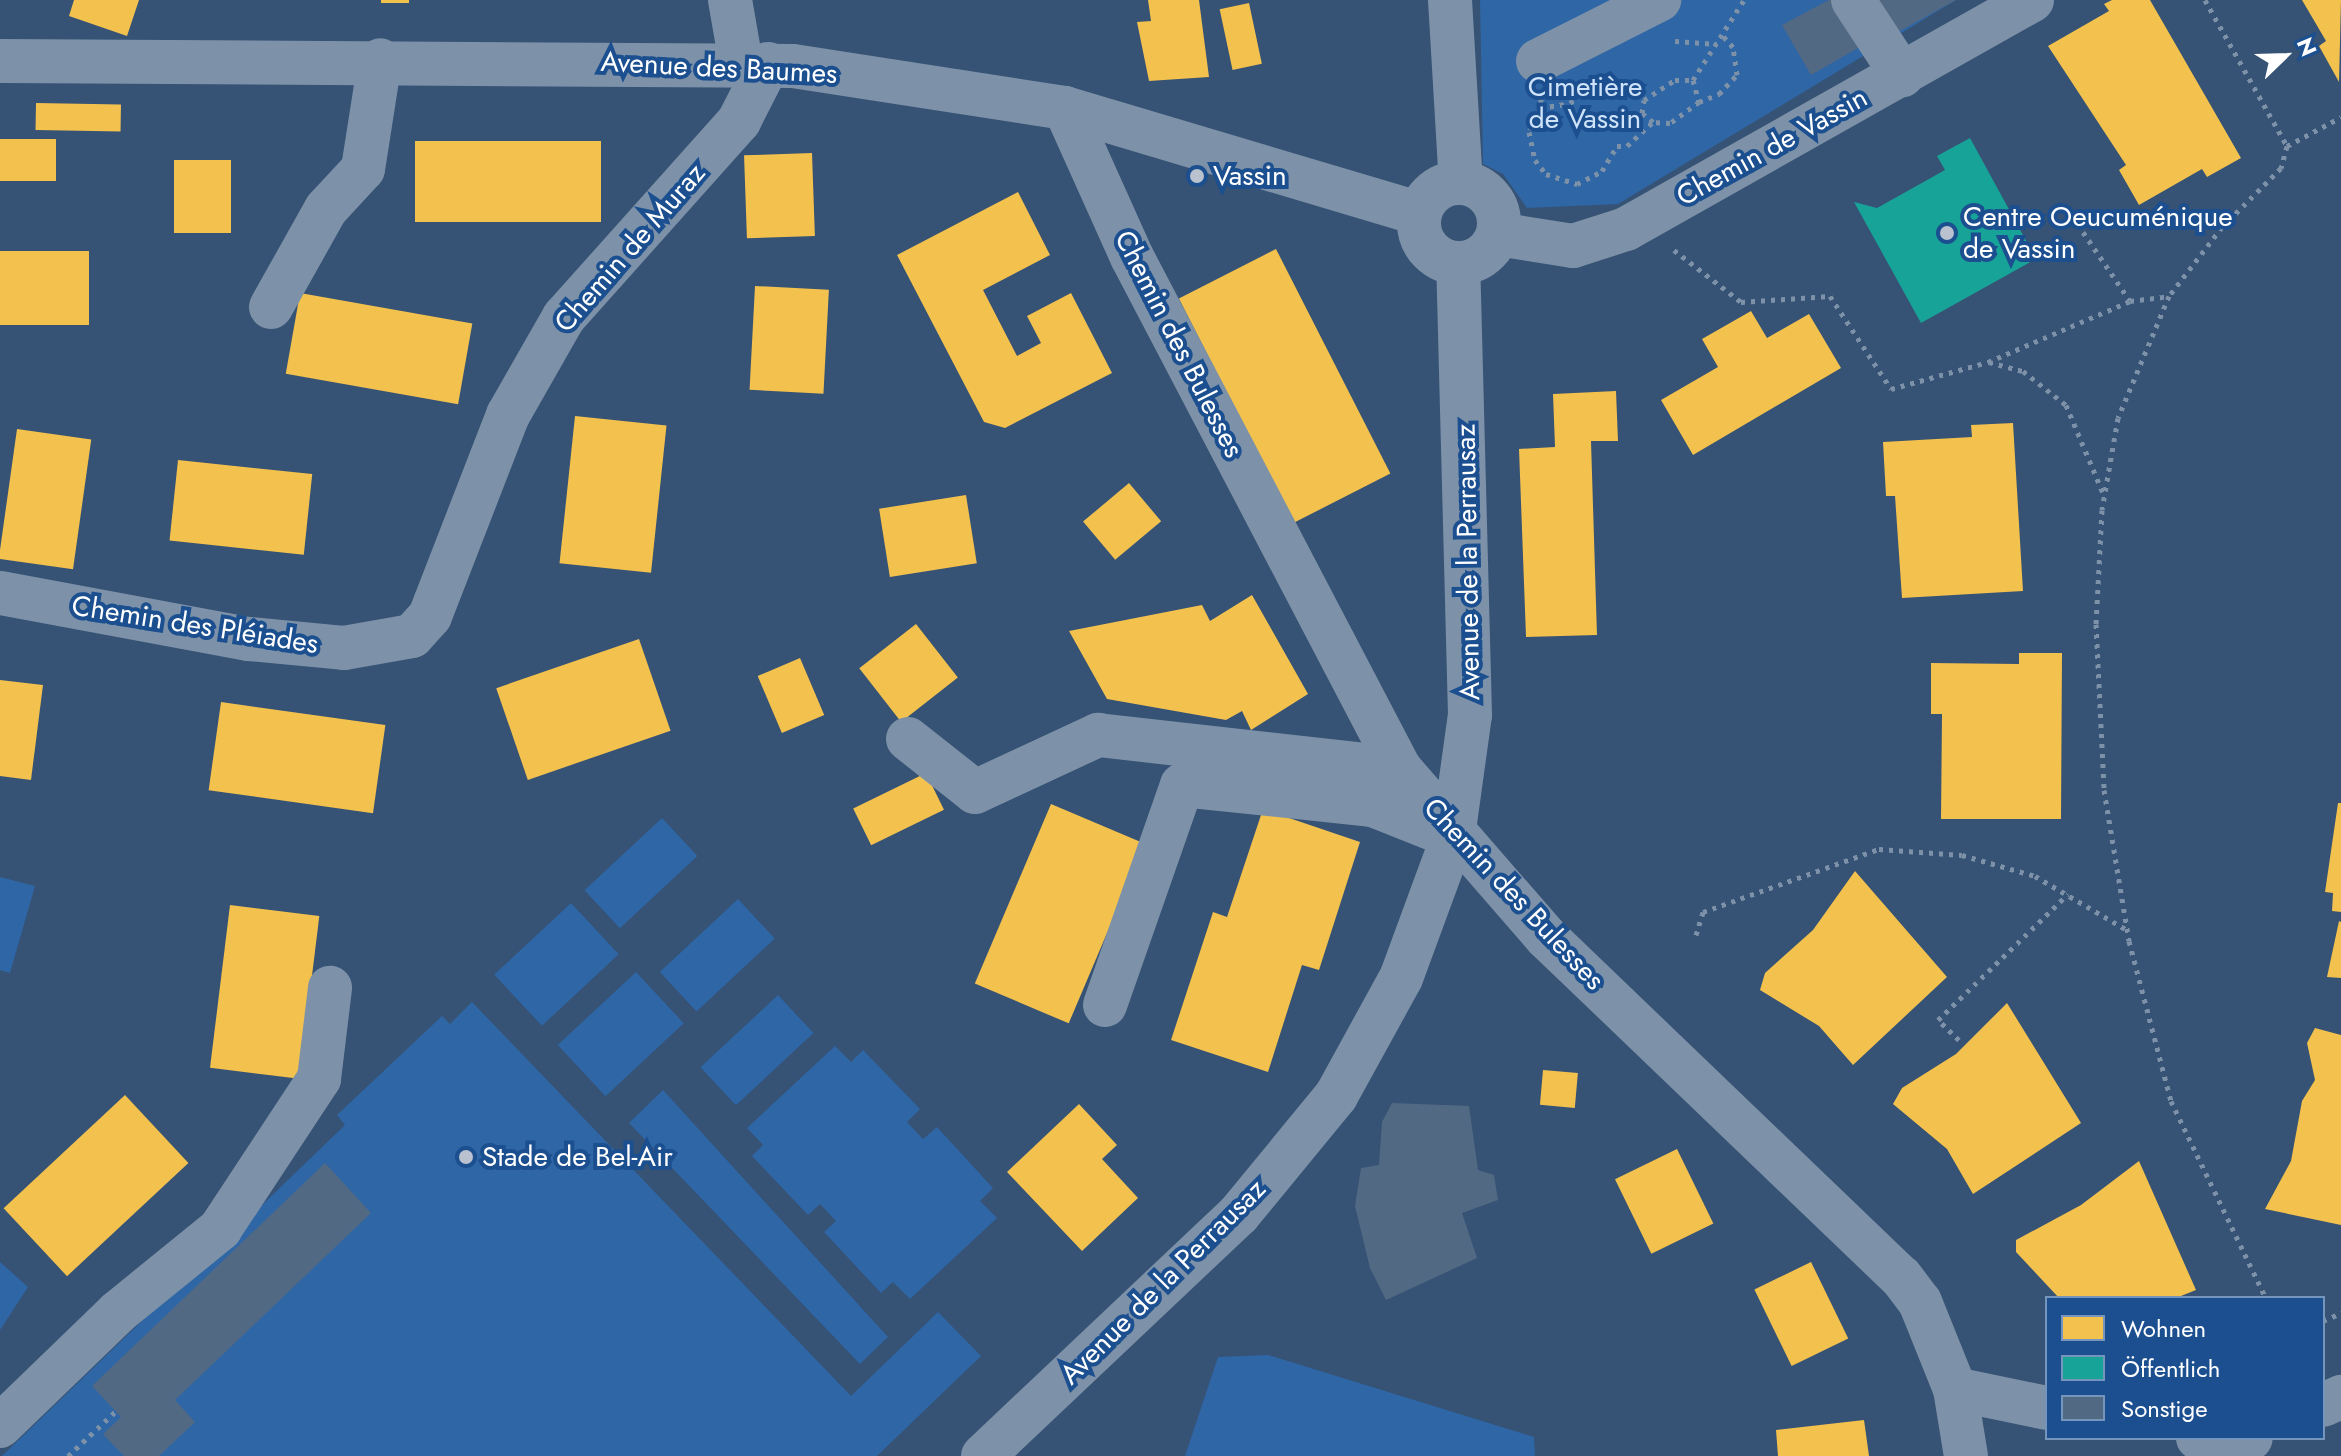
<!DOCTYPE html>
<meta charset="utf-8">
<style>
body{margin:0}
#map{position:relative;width:2341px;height:1456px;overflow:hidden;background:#365274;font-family:Jost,sans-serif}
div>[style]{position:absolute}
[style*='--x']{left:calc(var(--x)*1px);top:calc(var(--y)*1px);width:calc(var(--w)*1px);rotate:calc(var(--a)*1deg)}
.green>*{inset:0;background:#2f66a5;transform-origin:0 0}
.homes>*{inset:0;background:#f2c14e;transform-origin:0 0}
.public>*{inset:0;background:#17a398}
.building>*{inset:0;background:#526984}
.path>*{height:5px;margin-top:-2.5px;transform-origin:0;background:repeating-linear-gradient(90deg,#7d92a8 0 4px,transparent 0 10px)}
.minor>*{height:44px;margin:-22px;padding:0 22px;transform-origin:22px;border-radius:22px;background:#7d92a8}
.minor>.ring{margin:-22px;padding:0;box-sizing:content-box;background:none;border:44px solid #7d92a8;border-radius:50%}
.dots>*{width:22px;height:22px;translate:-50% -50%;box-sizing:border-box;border:4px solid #1b4f8f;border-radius:50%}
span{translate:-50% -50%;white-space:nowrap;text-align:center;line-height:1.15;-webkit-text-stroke:8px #1b4f8f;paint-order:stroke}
.street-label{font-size:28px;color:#fff}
.park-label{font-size:28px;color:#cfe3fa}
.poi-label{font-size:28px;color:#fff}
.left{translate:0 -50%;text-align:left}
.legend{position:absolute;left:2045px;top:1296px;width:280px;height:144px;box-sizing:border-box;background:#1b4f8f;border:2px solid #7695bc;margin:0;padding:10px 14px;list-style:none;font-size:24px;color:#fff}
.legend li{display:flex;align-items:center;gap:16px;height:40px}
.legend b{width:40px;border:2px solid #7695bc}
.north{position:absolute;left:2245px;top:16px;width:80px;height:80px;-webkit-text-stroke:6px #1b4f8f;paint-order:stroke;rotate:67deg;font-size:22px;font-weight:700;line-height:32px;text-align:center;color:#fff}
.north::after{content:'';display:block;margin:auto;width:28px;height:36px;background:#fff;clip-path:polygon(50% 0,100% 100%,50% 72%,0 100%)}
</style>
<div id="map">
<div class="green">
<i style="clip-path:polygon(1480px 0,1956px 0,1618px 204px,1527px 208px,1503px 174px,1483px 164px)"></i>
<i style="left:662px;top:818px;width:52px;height:106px;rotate:47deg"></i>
<i style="clip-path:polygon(0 877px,35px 886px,10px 973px,0 970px)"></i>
<i style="left:738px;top:899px;width:54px;height:107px;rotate:47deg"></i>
<i style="left:571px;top:903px;width:70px;height:105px;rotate:47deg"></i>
<i style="left:636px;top:972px;width:70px;height:107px;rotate:47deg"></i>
<i style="left:778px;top:995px;width:52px;height:106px;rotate:47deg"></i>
<i style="clip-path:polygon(472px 1002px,851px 1396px,938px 1312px,981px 1356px,877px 1456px,2px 1456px,345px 1125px,337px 1115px,442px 1016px,450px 1024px)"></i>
<i style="clip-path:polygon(835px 1046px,851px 1062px,863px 1050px,920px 1109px,907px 1122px,923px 1139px,937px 1127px,993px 1188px,980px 1201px,997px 1218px,910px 1299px,893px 1282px,881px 1293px,824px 1232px,836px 1221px,820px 1204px,808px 1215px,752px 1156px,763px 1145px,747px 1128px)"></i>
<i style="clip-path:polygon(663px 1090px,888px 1337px,860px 1364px,629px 1123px)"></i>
<i style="clip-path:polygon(0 1262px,28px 1287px,0 1330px)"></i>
<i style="clip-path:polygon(1268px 1355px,1534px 1437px,1535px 1456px,1185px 1456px,1218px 1357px)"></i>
</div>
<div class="homes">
<i style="clip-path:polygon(74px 0,139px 0,127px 36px,69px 16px)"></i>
<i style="left:381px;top:0;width:28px;height:3px"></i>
<i style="clip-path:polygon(1148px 0,1199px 0,1209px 77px,1149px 81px,1137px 22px,1151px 21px)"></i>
<i style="clip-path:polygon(2112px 0,2150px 0,2241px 158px,2207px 177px,2202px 169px,2139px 205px,2119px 170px,2126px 165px,2048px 46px,2109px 11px,2104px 4px)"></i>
<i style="clip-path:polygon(2302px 0,2341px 0,2339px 82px,2319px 46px,2326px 41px)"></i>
<i style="left:1249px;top:3px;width:62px;height:30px;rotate:78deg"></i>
<i style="left:36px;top:103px;width:85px;height:27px;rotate:1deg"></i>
<i style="left:56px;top:139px;width:42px;height:56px;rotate:90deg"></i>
<i style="left:601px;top:141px;width:81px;height:186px;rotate:90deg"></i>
<i style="left:812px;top:153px;width:83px;height:68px;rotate:88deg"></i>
<i style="left:174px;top:160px;width:57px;height:73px"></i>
<i style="clip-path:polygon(1018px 192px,1050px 255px,983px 290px,1017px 356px,1041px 343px,1027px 316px,1071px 293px,1112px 373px,1005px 428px,984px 422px,897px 255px)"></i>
<i style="left:1276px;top:249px;width:252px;height:109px;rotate:63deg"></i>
<i style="left:0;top:251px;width:89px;height:74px"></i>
<i style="left:755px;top:286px;width:74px;height:104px;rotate:3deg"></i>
<i style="left:300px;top:293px;width:175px;height:82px;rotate:10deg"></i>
<i style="clip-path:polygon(1751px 311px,1767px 338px,1809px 314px,1841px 368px,1693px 455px,1661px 400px,1718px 367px,1702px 339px)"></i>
<i style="clip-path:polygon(1616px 391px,1618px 441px,1591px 441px,1597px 635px,1526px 637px,1519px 449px,1555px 447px,1553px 394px)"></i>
<i style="left:575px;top:416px;width:92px;height:148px;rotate:6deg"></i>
<i style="clip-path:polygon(2013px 423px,2023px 591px,1902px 598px,1895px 496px,1886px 496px,1883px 442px,1972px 437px,1971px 425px)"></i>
<i style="left:17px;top:429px;width:75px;height:131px;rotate:8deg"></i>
<i style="left:178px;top:460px;width:135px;height:81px;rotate:6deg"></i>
<i style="left:1129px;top:483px;width:50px;height:60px;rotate:50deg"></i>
<i style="left:966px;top:495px;width:69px;height:88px;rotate:81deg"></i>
<i style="clip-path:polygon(1252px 595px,1308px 694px,1251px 730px,1242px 711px,1226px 720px,1107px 699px,1069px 631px,1202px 605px,1210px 621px)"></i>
<i style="left:916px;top:624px;width:68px;height:72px;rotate:52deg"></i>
<i style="left:639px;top:639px;width:97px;height:151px;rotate:71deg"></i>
<i style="clip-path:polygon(2019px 653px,2062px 653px,2061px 819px,1941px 819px,1942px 714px,1931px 714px,1931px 663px,2019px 664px)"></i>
<i style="left:800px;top:658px;width:62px;height:46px;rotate:67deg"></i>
<i style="clip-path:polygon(0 680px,43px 685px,31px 780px,0 776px)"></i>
<i style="left:221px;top:702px;width:166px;height:89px;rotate:8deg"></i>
<i style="left:926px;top:773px;width:41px;height:81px;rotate:64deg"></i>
<i style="clip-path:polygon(2338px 803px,2341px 803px,2341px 912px,2332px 911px,2333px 893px,2325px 892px)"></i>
<i style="left:1051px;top:804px;width:102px;height:195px;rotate:23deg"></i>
<i style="clip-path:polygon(1263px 809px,1360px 842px,1319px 970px,1302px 965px,1268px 1072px,1171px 1040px,1213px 912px,1227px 917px)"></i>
<i style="clip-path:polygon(1855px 871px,1947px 977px,1853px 1065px,1819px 1026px,1760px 990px,1765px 973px,1813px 930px)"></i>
<i style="left:230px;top:905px;width:90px;height:164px;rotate:7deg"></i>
<i style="clip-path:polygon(2339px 921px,2341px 922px,2341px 978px,2327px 977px)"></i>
<i style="clip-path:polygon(2007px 1003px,2081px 1123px,1973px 1194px,1947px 1149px,1893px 1104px,1902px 1088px,1956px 1054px)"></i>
<i style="clip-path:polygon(2315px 1028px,2341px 1035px,2341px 1225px,2265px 1209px,2291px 1161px,2302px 1101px,2315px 1080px,2307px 1043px)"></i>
<i style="left:1543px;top:1070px;width:35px;height:35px;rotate:5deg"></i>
<i style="left:125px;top:1095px;width:93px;height:166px;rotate:47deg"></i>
<i style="clip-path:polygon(1079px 1104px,1117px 1145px,1102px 1159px,1138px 1198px,1082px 1251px,1007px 1172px)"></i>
<i style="left:1677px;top:1149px;width:83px;height:69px;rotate:64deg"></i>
<i style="clip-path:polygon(2139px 1161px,2196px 1290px,2176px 1298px,2059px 1298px,2016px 1252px,2016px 1240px,2081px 1205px)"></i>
<i style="left:1811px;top:1262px;width:85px;height:63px;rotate:64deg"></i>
<i style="clip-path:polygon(1864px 1420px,1869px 1456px,1778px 1456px,1776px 1430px)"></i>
</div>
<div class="public">
<i style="clip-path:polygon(1970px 138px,2036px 259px,1921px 323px,1854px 202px,1877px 208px,1945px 170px,1937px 156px)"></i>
</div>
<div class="building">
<i style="clip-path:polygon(1829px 0,1841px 0,1865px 44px,1811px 75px,1782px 25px)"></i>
<i style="clip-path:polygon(1869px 0,1956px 0,1889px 37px)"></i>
<i style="clip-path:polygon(1392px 1103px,1469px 1106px,1478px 1170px,1494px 1175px,1498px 1200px,1462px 1213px,1477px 1258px,1386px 1300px,1370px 1268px,1355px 1206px,1361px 1168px,1379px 1165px,1382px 1122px)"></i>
<i style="clip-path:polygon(325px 1163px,371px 1213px,175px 1400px,195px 1422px,159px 1456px,124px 1456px,103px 1434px,121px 1417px,92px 1386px)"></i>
</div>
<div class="path">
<i style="--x:2205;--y:0;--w:167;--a:60.7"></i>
<i style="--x:2287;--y:146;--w:23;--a:105"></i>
<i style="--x:2281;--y:168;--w:83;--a:135"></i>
<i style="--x:2222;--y:227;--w:87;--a:127.5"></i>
<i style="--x:2169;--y:296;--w:132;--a:112.7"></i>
<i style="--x:2118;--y:418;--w:93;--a:99.9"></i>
<i style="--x:2102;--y:510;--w:114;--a:93"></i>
<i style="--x:2096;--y:624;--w:166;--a:87.2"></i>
<i style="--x:2104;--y:790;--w:153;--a:80.6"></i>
<i style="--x:2129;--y:941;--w:165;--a:75.3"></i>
<i style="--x:2171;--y:1101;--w:219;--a:64.3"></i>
<i style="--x:1675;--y:41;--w:42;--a:4.1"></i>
<i style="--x:1675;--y:80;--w:18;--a:0"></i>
<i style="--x:1693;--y:80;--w:23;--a:75"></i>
<i style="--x:1699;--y:102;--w:36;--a:144"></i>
<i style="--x:1670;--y:123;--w:17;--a:-177"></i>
<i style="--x:1653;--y:122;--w:14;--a:-141"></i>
<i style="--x:1642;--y:113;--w:13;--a:-81"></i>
<i style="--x:1644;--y:100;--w:37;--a:-33"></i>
<i style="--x:1693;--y:80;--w:95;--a:-57.5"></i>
<i style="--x:1541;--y:99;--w:9;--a:96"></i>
<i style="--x:1540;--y:108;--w:30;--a:-9"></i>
<i style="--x:1570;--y:103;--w:38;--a:-37"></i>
<i style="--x:1699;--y:102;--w:22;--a:-22"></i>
<i style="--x:1719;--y:94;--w:26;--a:-47"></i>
<i style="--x:1737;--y:75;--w:28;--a:-98"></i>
<i style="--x:1733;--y:47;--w:15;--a:-132"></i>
<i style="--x:1540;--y:108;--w:26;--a:115"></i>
<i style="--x:1529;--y:132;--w:29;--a:78"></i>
<i style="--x:1535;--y:160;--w:18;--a:52"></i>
<i style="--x:1546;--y:174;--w:33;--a:18"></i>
<i style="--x:1577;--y:184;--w:28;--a:-27"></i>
<i style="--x:1602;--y:171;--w:29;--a:-59"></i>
<i style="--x:1617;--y:146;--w:10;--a:0"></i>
<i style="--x:1627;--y:146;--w:35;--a:-43"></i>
<i style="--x:2287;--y:146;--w:61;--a:-28.2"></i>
<i style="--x:2083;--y:232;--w:83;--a:55.7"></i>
<i style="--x:1674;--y:250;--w:85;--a:37.8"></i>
<i style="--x:1741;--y:302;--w:89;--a:-3.9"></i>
<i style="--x:1830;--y:296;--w:111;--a:56.7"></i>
<i style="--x:1891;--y:389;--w:101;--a:-15.6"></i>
<i style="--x:1988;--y:362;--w:155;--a:-23.2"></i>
<i style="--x:2130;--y:301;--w:38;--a:-7"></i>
<i style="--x:1989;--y:362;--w:35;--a:15"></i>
<i style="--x:2023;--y:371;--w:55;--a:38.3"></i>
<i style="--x:2066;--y:405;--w:95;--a:67.2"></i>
<i style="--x:1696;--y:935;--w:24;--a:-73"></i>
<i style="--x:1703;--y:912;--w:187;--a:-19.7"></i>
<i style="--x:1879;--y:849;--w:83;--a:4.1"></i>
<i style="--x:1962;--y:855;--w:76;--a:16"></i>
<i style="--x:2035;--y:876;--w:107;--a:30.4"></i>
<i style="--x:1959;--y:1040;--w:29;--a:-136"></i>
<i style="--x:1938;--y:1020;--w:181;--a:-44.1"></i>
<i style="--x:2323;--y:1321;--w:20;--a:-24"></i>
<i style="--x:68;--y:1456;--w:66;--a:-43.2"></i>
</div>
<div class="minor">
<i style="--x:730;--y:0;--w:64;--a:80.1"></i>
<i style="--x:1450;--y:0;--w:183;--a:86.6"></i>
<i style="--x:1853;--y:0;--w:90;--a:56.8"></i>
<i style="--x:0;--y:61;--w:793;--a:0.36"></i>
<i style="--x:793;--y:66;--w:275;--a:8.8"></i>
<i style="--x:1065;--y:108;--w:370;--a:16.6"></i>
<i style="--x:1538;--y:61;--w:136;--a:-26.8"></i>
<i style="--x:1065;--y:108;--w:163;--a:65.8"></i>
<i style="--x:1132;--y:257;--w:578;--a:62.37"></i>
<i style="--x:1400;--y:769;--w:223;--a:49"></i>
<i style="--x:1546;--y:937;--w:492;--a:43.8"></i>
<i style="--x:1901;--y:1277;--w:31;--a:53"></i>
<i style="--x:1920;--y:1302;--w:94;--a:68.1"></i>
<i style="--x:1955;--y:1389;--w:68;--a:80.7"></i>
<i class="ring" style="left:1419px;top:183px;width:36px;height:36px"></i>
<i style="--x:1498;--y:234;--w:76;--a:9.1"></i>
<i style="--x:1573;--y:246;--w:56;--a:-17.8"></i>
<i style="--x:1626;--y:229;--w:466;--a:-29.4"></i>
<i style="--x:271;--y:307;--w:112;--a:-60.7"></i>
<i style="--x:326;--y:209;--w:54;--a:-47.2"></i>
<i style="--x:363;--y:169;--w:110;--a:-81.1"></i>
<i style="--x:0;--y:593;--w:253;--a:10.5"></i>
<i style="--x:249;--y:639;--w:95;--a:5.4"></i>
<i style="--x:344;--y:648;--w:69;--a:-10"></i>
<i style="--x:412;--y:636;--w:27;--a:-48"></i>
<i style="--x:430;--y:616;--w:216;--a:-68.8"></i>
<i style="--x:508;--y:415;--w:113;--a:-60.3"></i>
<i style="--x:564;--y:317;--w:263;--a:-48.2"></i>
<i style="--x:739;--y:121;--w:64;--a:-63"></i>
<i style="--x:908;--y:739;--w:85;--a:38.3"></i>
<i style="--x:975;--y:792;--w:136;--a:-24.9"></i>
<i style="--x:1098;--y:735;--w:304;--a:6.4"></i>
<i style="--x:1105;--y:1005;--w:233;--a:-70.7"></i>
<i style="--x:1182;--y:785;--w:192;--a:6"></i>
<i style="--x:1373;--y:805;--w:86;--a:21.8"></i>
<i style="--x:1955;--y:1389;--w:94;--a:11.7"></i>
<i style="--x:2323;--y:1405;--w:20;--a:-24"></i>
<i style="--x:0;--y:1426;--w:164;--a:-44"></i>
<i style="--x:118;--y:1312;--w:132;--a:-39.1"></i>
<i style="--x:220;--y:1229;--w:180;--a:-56.6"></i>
<i style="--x:319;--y:1079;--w:92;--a:-83.1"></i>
<i style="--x:2198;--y:1438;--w:37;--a:11"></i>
<i style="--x:2234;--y:1445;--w:18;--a:-22"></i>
<i style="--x:983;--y:1456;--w:352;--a:-43.4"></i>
<i style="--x:1239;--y:1214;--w:153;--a:-50.6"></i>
<i style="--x:1336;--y:1096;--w:135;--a:-61.2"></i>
<i style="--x:1401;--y:978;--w:150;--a:-69.8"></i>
<i style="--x:1453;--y:837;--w:123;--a:-82.1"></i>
<i style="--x:1470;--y:715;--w:451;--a:-91.5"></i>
</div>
<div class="dots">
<i style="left:1197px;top:176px;background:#b9c2ce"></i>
<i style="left:1947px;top:233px;background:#b9c2ce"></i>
<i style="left:466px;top:1157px;background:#b9c2ce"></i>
</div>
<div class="street-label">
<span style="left:719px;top:68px;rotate:3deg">Avenue des Baumes</span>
<span style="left:1772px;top:147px;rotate:-29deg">Chemin de Vassin</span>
<span style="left:630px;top:248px;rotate:-49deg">Chemin de Muraz</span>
<span style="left:1179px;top:344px;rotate:63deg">Chemin des Bulesses</span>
<span style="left:1468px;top:562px;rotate:-91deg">Avenue de la Perrausaz</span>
<span style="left:195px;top:625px;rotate:9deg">Chemin des Pléiades</span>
<span style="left:1514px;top:894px;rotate:47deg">Chemin des Bulesses</span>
<span style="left:1163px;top:1282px;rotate:-45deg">Avenue de la Perrausaz</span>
</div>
<div class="park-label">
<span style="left:1585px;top:103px">Cimetière<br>de Vassin</span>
</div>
<div class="poi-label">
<span class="left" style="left:1213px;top:176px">Vassin</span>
<span class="left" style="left:1963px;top:233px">Centre Oeucuménique<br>de Vassin</span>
<span class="left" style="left:482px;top:1157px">Stade de Bel-Air</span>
</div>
<ul class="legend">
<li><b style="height:22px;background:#f2c14e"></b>Wohnen</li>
<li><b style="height:22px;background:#17a398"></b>Öffentlich</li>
<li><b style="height:22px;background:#526984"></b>Sonstige</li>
</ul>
<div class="north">N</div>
</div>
